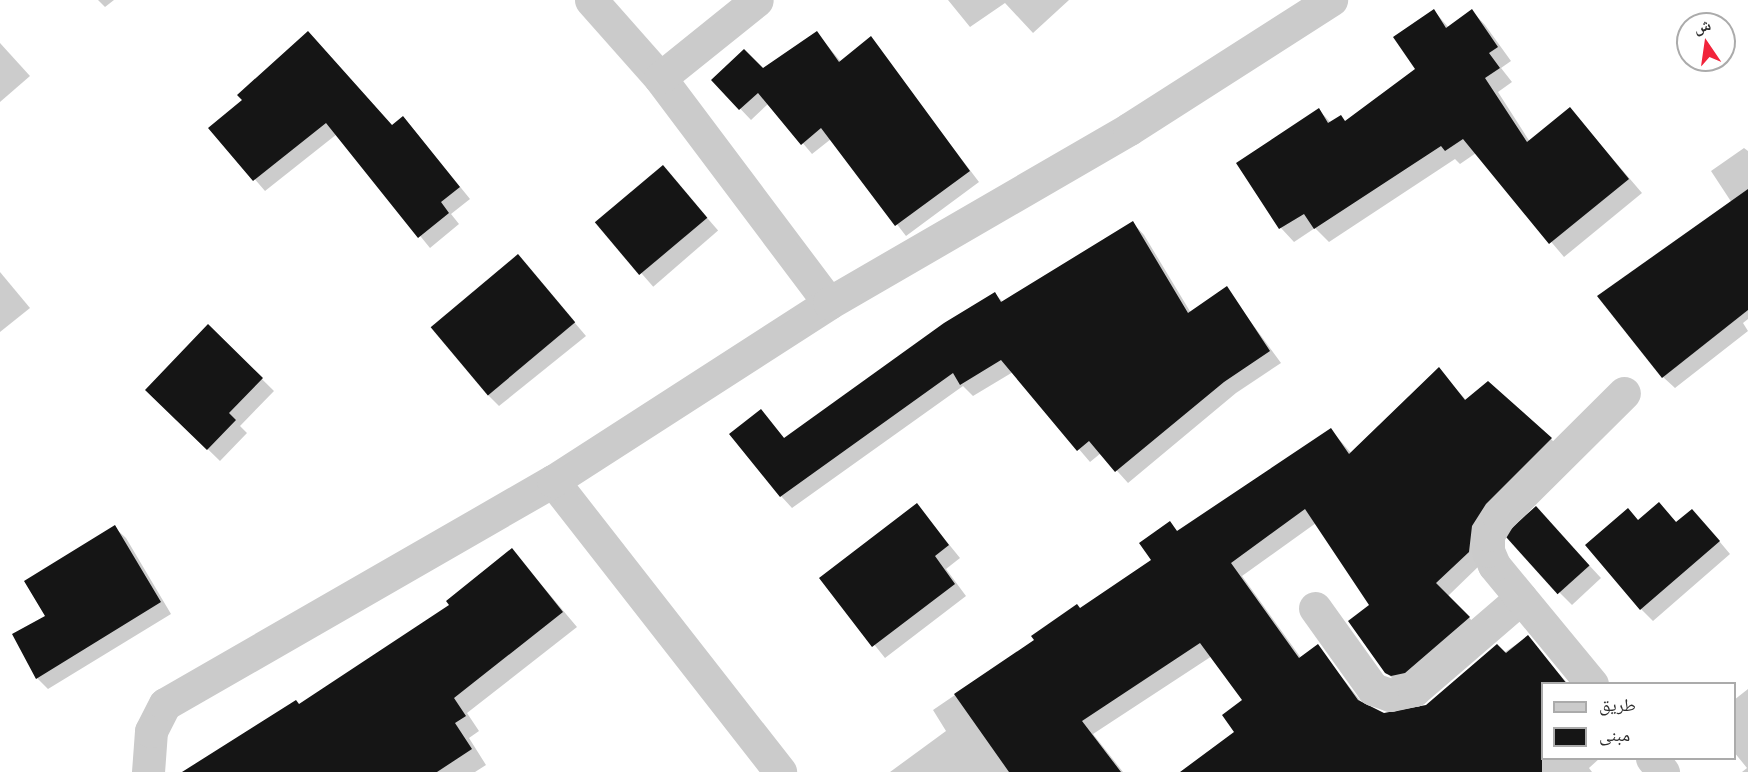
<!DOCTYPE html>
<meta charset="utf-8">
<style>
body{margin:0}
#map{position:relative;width:1748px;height:772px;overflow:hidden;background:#fff;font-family:Karla,"Noto Naskh Arabic",sans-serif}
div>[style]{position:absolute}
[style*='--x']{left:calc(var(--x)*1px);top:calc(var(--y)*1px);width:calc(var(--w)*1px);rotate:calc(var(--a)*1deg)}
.shadow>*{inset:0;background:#0003;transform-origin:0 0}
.building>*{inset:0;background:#151515;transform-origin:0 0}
.minor>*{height:33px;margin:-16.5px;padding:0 16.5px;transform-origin:16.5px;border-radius:16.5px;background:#cbcbcb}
span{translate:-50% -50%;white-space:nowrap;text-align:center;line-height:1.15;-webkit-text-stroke:6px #fff;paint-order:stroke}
.legend{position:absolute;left:1541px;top:682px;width:195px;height:78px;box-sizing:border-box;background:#fff;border:2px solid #ababab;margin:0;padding:8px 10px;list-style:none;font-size:18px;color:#2e2e2e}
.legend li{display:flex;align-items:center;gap:12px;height:30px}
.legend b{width:30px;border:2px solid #ababab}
.north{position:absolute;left:1676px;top:12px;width:60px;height:60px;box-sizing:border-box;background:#fff;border:2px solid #ababab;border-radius:50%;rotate:347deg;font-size:16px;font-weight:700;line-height:24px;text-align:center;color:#2e2e2e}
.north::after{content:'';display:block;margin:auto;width:21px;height:27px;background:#f1243b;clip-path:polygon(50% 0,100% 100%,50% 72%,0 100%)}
</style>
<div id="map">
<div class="shadow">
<i style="clip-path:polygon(98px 0,114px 0,105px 7px)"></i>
<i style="clip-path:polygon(948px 0,1069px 0,1033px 33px,1005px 3px,970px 27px)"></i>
<i style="clip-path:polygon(1434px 11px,1449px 28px,1472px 11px,1485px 25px,1511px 61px,1501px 68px,1512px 82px,1498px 92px,1530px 142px,1570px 109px,1642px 193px,1564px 257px,1476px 153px,1460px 164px,1455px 159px,1329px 242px,1315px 228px,1294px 242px,1281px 228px,1238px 163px,1319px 110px,1331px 123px,1346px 122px,1418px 69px)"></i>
<i style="clip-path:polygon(817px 33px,841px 62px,870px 39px,979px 182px,906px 236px,831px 139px,812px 154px,769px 103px,751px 120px,713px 80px,763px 70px)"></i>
<i style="clip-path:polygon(0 43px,30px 76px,0 102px)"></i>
<i style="clip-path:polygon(319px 45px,392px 127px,414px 130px,470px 199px,451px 214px,459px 224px,430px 248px,337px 134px,265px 191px,211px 129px)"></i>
<i style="clip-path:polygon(1744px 148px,1748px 151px,1748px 319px,1743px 323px,1748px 331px,1675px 388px,1663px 377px,1732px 203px,1711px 171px)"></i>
<i style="left:663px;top:167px;width:84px;height:86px;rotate:49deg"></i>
<i style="clip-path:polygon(1133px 223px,1144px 235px,1191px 313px,1226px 288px,1281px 363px,1236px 393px,1128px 483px,1101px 453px,1090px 462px,1013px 372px,973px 396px,963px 386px,792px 508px,781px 496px,761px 411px,785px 439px,995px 294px,1003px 302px)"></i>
<i style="clip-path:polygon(518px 256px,586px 336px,499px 406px,487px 394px)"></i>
<i style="clip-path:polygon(0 272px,30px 308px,0 332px)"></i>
<i style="clip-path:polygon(208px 326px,274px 391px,240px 426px,247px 433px,220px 461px,147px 390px)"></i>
<i style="clip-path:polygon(1438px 369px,1466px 400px,1551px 439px,1563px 451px,1481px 564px,1448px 596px,1481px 630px,1399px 685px,1386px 672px,1371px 605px,1316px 523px,1242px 576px,1301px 658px,1317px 646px,1363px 704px,1384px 714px,1426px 706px,1527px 637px,1568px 684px,1542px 684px,1542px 758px,1600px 758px,1589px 768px,1592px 772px,1222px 772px,1244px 701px,1212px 656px,1093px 734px,1123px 772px,890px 772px,946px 731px,933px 710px,1153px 560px,1169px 523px,1178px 532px,1331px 430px,1351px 453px)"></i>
<i style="clip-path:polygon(1659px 504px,1677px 523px,1704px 523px,1730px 554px,1653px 621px,1641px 609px,1639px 521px)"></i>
<i style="clip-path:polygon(917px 505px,960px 558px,946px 569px,966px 596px,885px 658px,821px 578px)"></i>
<i style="clip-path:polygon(1548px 521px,1601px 578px,1572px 605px,1560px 593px)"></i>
<i style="clip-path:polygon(114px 527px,126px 538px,171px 614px,48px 689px,37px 678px,14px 635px,47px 617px)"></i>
<i style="clip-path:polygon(512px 550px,577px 627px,467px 713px,479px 731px,469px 738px,486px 765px,475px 772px,405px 772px)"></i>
<i style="clip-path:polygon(1748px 689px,1748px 772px,1742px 772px,1747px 768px,1734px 752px,1734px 700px)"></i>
</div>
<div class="building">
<i style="clip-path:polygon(1434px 9px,1446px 28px,1472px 9px,1498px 47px,1489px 53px,1500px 68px,1485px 78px,1527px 142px,1570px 107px,1629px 179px,1549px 244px,1463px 139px,1445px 151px,1441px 146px,1314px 229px,1304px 214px,1279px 229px,1236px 163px,1319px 108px,1328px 123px,1341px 115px,1345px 121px,1415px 69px,1393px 37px)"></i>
<i style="clip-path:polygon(308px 31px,392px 125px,403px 116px,460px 187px,441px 202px,449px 213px,418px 238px,326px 123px,253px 181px,208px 128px,242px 100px,237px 95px)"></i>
<i style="clip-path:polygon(817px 31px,839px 62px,871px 36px,970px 171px,895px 226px,821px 128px,801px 145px,758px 93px,739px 110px,711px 80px,744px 49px,763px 68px)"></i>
<i style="left:663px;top:165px;width:69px;height:89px;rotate:50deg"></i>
<i style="clip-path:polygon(1748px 189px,1748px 310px,1662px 378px,1597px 296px)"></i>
<i style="clip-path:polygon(1133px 221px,1188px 313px,1227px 286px,1270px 351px,1224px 382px,1115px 472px,1089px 441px,1077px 451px,1001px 360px,960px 385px,953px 373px,780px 497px,729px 434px,761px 409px,784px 438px,944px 323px,995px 292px,1001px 302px)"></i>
<i style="left:518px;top:254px;width:89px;height:114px;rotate:50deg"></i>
<i style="clip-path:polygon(208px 324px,263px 378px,229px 413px,236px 420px,207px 450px,145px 390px)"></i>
<i style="clip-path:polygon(1439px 367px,1465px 400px,1488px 381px,1552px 438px,1486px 504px,1472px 526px,1469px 552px,1436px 583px,1470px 617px,1405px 673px,1391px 676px,1385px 673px,1348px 621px,1369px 605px,1305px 509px,1231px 563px,1299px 658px,1318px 644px,1358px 700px,1384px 713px,1426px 705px,1497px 644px,1506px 653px,1528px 635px,1567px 684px,1542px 684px,1542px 772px,1180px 772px,1234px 732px,1222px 715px,1242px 700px,1200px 643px,1082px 721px,1121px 772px,1009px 772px,954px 694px,1034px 640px,1031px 636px,1077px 604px,1080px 608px,1151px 560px,1139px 543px,1170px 521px,1177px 531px,1331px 428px,1349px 454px)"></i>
<i style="clip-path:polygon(1659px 502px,1676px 522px,1692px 509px,1720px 541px,1640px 610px,1585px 545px,1628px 508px,1638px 520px)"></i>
<i style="clip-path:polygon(917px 503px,949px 545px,935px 556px,955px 584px,872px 647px,819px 578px)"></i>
<i style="left:1536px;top:506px;width:80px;height:43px;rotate:48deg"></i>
<i style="clip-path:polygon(115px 525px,161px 602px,36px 679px,12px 634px,45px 616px,24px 581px)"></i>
<i style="clip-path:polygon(512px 548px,563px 612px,454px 698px,466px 716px,455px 723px,472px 749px,437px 772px,182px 772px,296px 700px,299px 704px,449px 605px,446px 601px)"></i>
</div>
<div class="minor">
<i style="--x:591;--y:0;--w:104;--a:48.5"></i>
<i style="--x:660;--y:78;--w:281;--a:53.1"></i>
<i style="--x:660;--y:78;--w:124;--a:-38.8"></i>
<i style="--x:553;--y:481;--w:369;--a:52"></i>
<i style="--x:1315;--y:608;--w:100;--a:54.4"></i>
<i style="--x:1373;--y:689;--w:18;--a:19"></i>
<i style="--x:1390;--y:695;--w:25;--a:-12"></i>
<i style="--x:1414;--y:690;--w:141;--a:-40.7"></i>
<i style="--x:1592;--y:684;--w:154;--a:-129.5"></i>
<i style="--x:1494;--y:565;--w:15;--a:-113"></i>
<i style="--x:1488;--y:551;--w:16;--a:-90"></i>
<i style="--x:1488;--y:535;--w:21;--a:-59"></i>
<i style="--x:1499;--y:517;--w:176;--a:-44.8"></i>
<i style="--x:1652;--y:758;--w:18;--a:52"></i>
<i style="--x:148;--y:772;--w:41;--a:-85.8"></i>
<i style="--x:151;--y:731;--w:30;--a:-63"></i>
<i style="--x:165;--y:704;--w:448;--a:-29.9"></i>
<i style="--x:553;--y:481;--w:328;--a:-32.8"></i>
<i style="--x:829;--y:303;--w:347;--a:-30.1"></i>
<i style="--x:1129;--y:129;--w:240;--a:-32.6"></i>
</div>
<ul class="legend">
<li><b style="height:8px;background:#cbcbcb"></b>طريق</li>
<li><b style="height:16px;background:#151515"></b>مبنى</li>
</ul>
<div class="north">ش</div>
</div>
